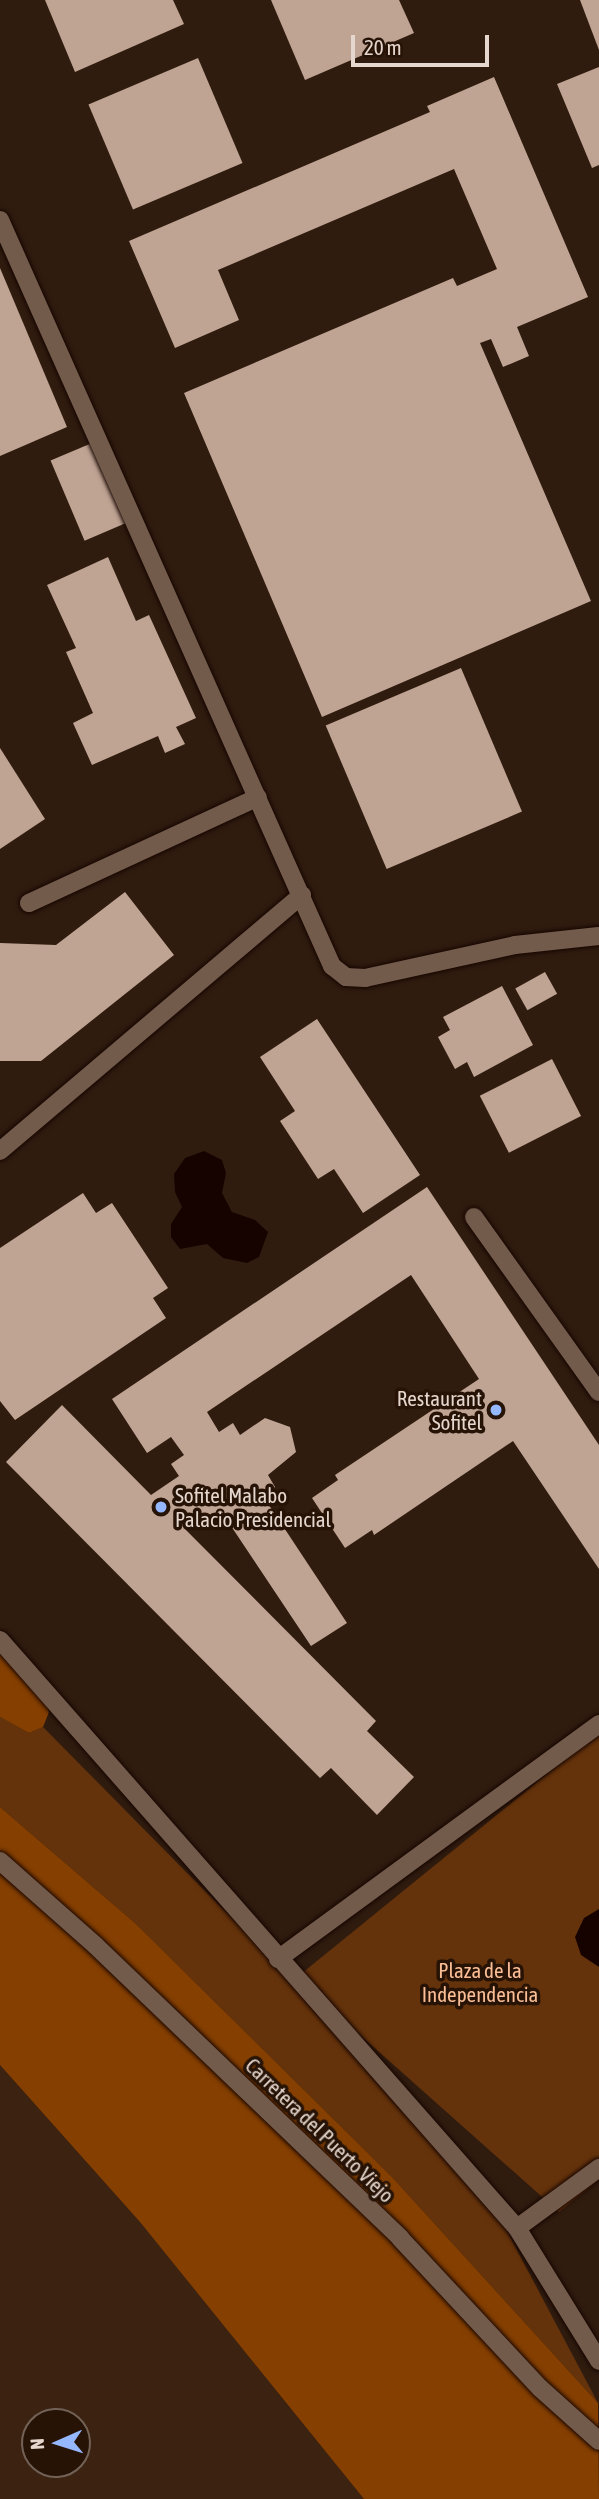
<!DOCTYPE html>
<style>
body{margin:0}
#map{position:relative;width:599px;height:2499px;overflow:hidden;background:#301c0f;font-family:"Asap Condensed",sans-serif}
div>[style]{position:absolute}
[style*='--x']{left:calc(var(--x)*1px);top:calc(var(--y)*1px);width:calc(var(--w)*1px);rotate:calc(var(--a)*1deg)}
.built>*{inset:0;background:#3c2210}
.green>*{inset:0;background:#65330b}
.forest>*{inset:0;background:#853f00}
.water>*{inset:0;background:#160300}
.building>*{inset:0;background:#bfa493;transform-origin:0 0}
.roads{filter:drop-shadow(0 0 2px #170600) drop-shadow(0 0 2px #170600)}
.service>*{height:18px;margin:-9px;padding:0 9px;transform-origin:9px;border-radius:9px;background:#735b4c}
.minor>*{height:18px;margin:-9px;padding:0 9px;transform-origin:9px;border-radius:9px;background:#735b4c}
.dots>*{width:19px;height:19px;translate:-50% -50%;box-sizing:border-box;border:4px solid #261306;border-radius:50%}
span{translate:-50% -50%;white-space:nowrap;text-align:center;line-height:1.15;-webkit-text-stroke:7px #261306;paint-order:stroke}
.poi-label{font-size:21px;color:#e5d7ce}
.right{translate:-100% -50%;text-align:right}
.left{translate:0 -50%;text-align:left}
.park-label{font-size:21px;color:#fabd96}
.street-label{font-size:21px;color:#e5d7ce}
.north{position:absolute;left:21px;top:2408px;width:70px;height:70px;box-sizing:border-box;background:#261306;border:2px solid #726156;border-radius:50%;rotate:267deg;font-size:19px;font-weight:700;line-height:28px;text-align:center;color:#e5d7ce}
.north::after{content:'';display:block;margin:auto;width:24px;height:32px;background:#94b7fd;clip-path:polygon(50% 0,100% 100%,50% 72%,0 100%)}
.scale{position:absolute;left:351px;top:35px;width:138px;height:32px;box-sizing:border-box;border:4px solid #e5d7ce;border-top:0;padding-left:9px;font-size:21px;line-height:24px;white-space:nowrap;color:#e5d7ce;-webkit-text-stroke:5px #261306;paint-order:stroke}
</style>
<div id="map">
<div class="built">
<i style="clip-path:polygon(evenodd,0 2065px,140px 2222px,364px 2499px,0 2499px,0 2065px,35px 2422px,77px 2422px,77px 2464px,35px 2464px,35px 2422px)"></i>
</div>
<div class="green">
<i style="clip-path:polygon(0 1717px,29px 1733px,43px 1727px,285px 1972px,502px 2222px,598px 2403px,392px 2177px,136px 1924px,0 1807px)"></i>
<i style="clip-path:polygon(599px 1732px,599px 2180px,559px 2212px,296px 1978px)"></i>
</div>
<div class="forest">
<i style="clip-path:polygon(0 1650px,42px 1693px,49px 1712px,43px 1727px,29px 1733px,0 1717px)"></i>
<i style="clip-path:polygon(0 1807px,136px 1924px,392px 2177px,598px 2403px,599px 2499px,364px 2499px,140px 2222px,0 2065px)"></i>
</div>
<div class="water">
<i style="clip-path:polygon(204px 1151px,222px 1160px,226px 1173px,222px 1193px,232px 1212px,255px 1220px,268px 1232px,259px 1257px,247px 1263px,223px 1258px,207px 1244px,180px 1249px,171px 1237px,171px 1224px,182px 1207px,175px 1192px,174px 1174px,185px 1158px)"></i>
<i style="clip-path:polygon(599px 1909px,599px 1967px,581px 1955px,575px 1937px,584px 1918px)"></i>
</div>
<div class="building">
<i style="clip-path:polygon(45px 0,173px 0,184px 24px,75px 72px)"></i>
<i style="clip-path:polygon(271px 0,399px 0,414px 33px,305px 80px)"></i>
<i style="clip-path:polygon(580px 0,599px 0,599px 50px)"></i>
<i style="left:198px;top:58px;width:114px;height:119px;rotate:67deg"></i>
<i style="clip-path:polygon(599px 67px,599px 165px,592px 168px,557px 84px)"></i>
<i style="clip-path:polygon(494px 77px,588px 297px,517px 327px,529px 356px,503px 367px,491px 339px,480px 343px,591px 601px,322px 717px,184px 393px,453px 278px,457px 286px,497px 269px,454px 169px,218px 270px,239px 320px,175px 348px,129px 241px,430px 112px,427px 106px)"></i>
<i style="clip-path:polygon(0 268px,67px 427px,0 456px)"></i>
<i style="left:92px;top:443px;width:87px;height:45px;rotate:67deg"></i>
<i style="clip-path:polygon(108px 557px,136px 621px,149px 615px,196px 718px,176px 727px,185px 744px,165px 753px,158px 736px,92px 765px,73px 723px,93px 713px,66px 652px,76px 648px,47px 585px)"></i>
<i style="left:461px;top:668px;width:156px;height:147px;rotate:67deg"></i>
<i style="clip-path:polygon(0 748px,45px 819px,0 849px)"></i>
<i style="clip-path:polygon(125px 892px,174px 955px,41px 1061px,0 1061px,0 943px,56px 945px)"></i>
<i style="left:545px;top:972px;width:25px;height:34px;rotate:61deg"></i>
<i style="clip-path:polygon(502px 986px,533px 1045px,474px 1077px,467px 1062px,455px 1069px,438px 1037px,450px 1030px,443px 1017px)"></i>
<i style="clip-path:polygon(317px 1019px,420px 1175px,363px 1213px,334px 1169px,318px 1179px,280px 1121px,295px 1111px,260px 1057px)"></i>
<i style="left:552px;top:1059px;width:64px;height:81px;rotate:63deg"></i>
<i style="clip-path:polygon(427px 1187px,599px 1445px,599px 1569px,513px 1441px,374px 1535px,372px 1530px,345px 1548px,312px 1498px,338px 1480px,335px 1475px,479px 1379px,411px 1275px,207px 1412px,219px 1432px,233px 1423px,240px 1435px,265px 1418px,290px 1427px,296px 1452px,268px 1475px,275px 1487px,263px 1496px,347px 1623px,311px 1646px,227px 1520px,214px 1528px,206px 1517px,186px 1530px,376px 1721px,367px 1731px,414px 1777px,377px 1815px,331px 1768px,320px 1778px,6px 1462px,62px 1405px,151px 1495px,179px 1476px,171px 1464px,184px 1455px,171px 1437px,147px 1453px,112px 1399px)"></i>
<i style="clip-path:polygon(83px 1193px,96px 1213px,112px 1203px,168px 1288px,153px 1298px,166px 1318px,15px 1420px,0 1401px,0 1248px)"></i>
</div>
<div class="roads">
<div class="service">
<i style="--x:29;--y:903;--w:252;--a:-24.8"></i>
</div>
<div class="minor">
<i style="--x:0;--y:220;--w:817;--a:66.01"></i>
<i style="--x:332;--y:966;--w:18;--a:38"></i>
<i style="--x:346;--y:977;--w:19;--a:3"></i>
<i style="--x:365;--y:978;--w:154;--a:-12.4"></i>
<i style="--x:515;--y:945;--w:84;--a:-6.1"></i>
<i style="--x:0;--y:1151;--w:396;--a:-40.3"></i>
<i style="--x:474;--y:1217;--w:215;--a:54.5"></i>
<i style="--x:0;--y:1640;--w:783;--a:48.68"></i>
<i style="--x:517;--y:2228;--w:156;--a:58.3"></i>
<i style="--x:0;--y:1861;--w:128;--a:41.5"></i>
<i style="--x:96;--y:1946;--w:422;--a:43.8"></i>
<i style="--x:400;--y:2238;--w:205;--a:47"></i>
<i style="--x:540;--y:2388;--w:79;--a:41.9"></i>
<i style="--x:278;--y:1959;--w:398;--a:-36.2"></i>
<i style="--x:517;--y:2228;--w:102;--a:-36.2"></i>
</div>
</div>
<div class="dots">
<i style="left:496px;top:1410px;background:#94b7fd"></i>
<i style="left:161px;top:1507px;background:#94b7fd"></i>
</div>
<div class="poi-label">
<span class="right" style="left:482px;top:1410px">Restaurant<br>Sofitel</span>
<span class="left" style="left:175px;top:1507px">Sofitel Malabo<br>Palacio Presidencial</span>
</div>
<div class="park-label">
<span style="left:480px;top:1982px">Plaza de la<br>Independencia</span>
</div>
<div class="street-label">
<span style="left:320px;top:2130px;rotate:44deg">Carretera del Puerto Viejo</span>
</div>
<div class="north">N</div>
<div class="scale">20 m</div>
</div>
